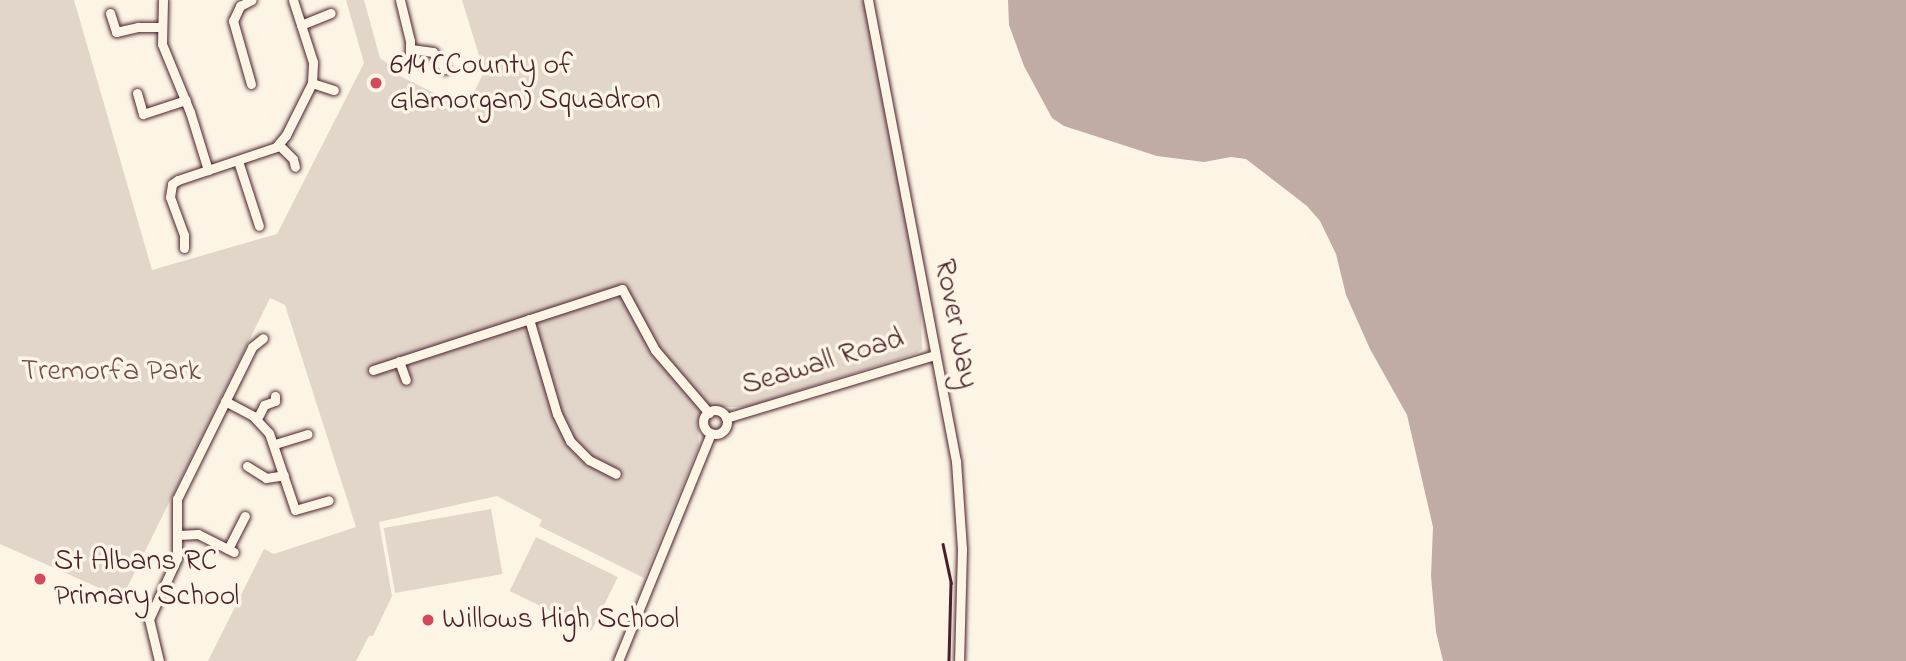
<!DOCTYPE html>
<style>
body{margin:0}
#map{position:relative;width:1906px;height:661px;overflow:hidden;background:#fcf5e5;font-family:"Indie Flower",sans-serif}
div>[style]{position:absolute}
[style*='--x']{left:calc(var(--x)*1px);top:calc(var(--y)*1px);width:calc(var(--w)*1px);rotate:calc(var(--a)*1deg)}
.green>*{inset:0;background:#e2d5ca;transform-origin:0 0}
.water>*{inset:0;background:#c0aca5}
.roads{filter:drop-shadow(0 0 2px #4a1f2b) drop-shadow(0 0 2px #4a1f2b)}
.minor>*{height:9px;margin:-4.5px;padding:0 4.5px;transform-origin:4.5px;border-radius:4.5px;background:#fcf5e5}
.minor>.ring{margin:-4.5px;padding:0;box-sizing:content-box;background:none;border:9px solid #fcf5e5;border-radius:50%}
.rail>*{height:2.5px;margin:-1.25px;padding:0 1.25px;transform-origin:1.25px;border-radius:1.25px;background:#4a1f2b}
.dots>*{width:19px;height:19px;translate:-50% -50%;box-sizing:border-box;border:4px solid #fcf5e5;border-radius:50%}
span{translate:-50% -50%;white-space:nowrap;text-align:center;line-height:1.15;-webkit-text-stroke:7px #fcf5e5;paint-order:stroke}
.poi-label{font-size:30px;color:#4a1f2b}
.left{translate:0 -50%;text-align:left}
.street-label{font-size:30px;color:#4a1f2b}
.park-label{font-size:30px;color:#704c53}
</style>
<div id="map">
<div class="green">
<i style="clip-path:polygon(0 0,74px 0,152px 270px,277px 234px,364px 63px,346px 0,364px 0,380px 58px,387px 63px,390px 71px,448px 100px,468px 104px,484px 72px,462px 0,864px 0,920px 290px,922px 349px,917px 353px,748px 407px,713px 407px,704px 411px,698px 419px,699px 446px,644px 578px,539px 526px,542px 520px,497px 496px,379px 522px,392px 596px,373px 636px,369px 636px,356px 661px,208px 661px,264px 549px,274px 554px,356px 527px,285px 305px,270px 298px,122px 598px,0 544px)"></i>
<i style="left:491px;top:509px;width:66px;height:109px;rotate:80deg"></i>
<i style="left:536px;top:537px;width:91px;height:60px;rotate:26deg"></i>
</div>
<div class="water">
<i style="clip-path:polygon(1008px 0,1906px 0,1906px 661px,1443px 661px,1436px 632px,1431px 576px,1433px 527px,1407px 415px,1370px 349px,1346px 295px,1336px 254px,1320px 221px,1307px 206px,1246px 159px,1231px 157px,1204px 162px,1157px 156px,1064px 126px,1052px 118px,1024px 66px,1009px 25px)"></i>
</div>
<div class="roads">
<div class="minor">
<i style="--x:163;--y:0;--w:44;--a:91.3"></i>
<i style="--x:162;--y:44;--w:74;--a:67.6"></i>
<i style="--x:190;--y:112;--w:61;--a:72.8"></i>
<i style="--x:400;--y:0;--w:42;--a:76.3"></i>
<i style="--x:410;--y:41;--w:16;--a:90"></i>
<i style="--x:868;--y:0;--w:469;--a:79.2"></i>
<i style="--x:956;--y:461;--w:88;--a:86.1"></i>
<i style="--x:962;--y:549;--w:112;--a:91.5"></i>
<i style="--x:110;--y:13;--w:20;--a:72"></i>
<i style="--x:116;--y:32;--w:23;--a:-13"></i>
<i style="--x:138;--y:27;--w:23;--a:0"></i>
<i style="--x:301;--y:25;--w:32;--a:-22"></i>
<i style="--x:411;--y:49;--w:22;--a:8"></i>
<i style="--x:433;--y:52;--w:21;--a:55"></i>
<i style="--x:312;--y:83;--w:23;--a:18"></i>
<i style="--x:251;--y:84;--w:66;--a:-105.9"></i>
<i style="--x:233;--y:21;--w:17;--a:-65"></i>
<i style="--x:240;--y:6;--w:13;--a:-27"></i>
<i style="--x:137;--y:93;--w:22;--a:74"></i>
<i style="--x:143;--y:114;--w:45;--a:-18"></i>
<i style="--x:279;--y:145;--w:20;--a:45"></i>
<i style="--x:293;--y:159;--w:8;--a:76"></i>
<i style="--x:238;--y:161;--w:68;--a:72.1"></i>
<i style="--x:184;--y:248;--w:13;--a:-90"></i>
<i style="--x:184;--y:235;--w:40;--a:-110.2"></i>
<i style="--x:170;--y:197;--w:13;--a:-81"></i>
<i style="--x:172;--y:184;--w:7;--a:-34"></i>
<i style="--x:178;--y:180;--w:103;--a:-18.6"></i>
<i style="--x:276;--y:147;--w:16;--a:-50"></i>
<i style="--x:286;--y:135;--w:58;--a:-63.4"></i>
<i style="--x:312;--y:83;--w:21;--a:-87"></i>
<i style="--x:313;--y:62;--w:65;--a:-107.9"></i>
<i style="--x:529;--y:319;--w:99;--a:73.6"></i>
<i style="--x:557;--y:414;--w:30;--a:64"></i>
<i style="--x:570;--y:441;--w:27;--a:45"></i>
<i style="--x:589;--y:460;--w:30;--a:27"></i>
<i style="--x:399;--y:361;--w:20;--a:70"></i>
<i style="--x:373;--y:370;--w:262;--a:-18"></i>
<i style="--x:622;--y:289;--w:69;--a:61.6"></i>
<i style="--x:655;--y:350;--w:83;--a:49.4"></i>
<i style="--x:225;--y:401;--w:32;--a:28"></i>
<i style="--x:253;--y:416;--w:23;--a:47"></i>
<i style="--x:269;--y:433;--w:81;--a:71.3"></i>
<i style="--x:295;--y:510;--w:35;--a:-16"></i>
<i class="ring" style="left:703px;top:410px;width:15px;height:15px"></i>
<i style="--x:726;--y:418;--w:218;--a:-16.8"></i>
<i style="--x:257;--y:419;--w:16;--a:-63"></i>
<i style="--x:264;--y:405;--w:12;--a:-20"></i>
<i style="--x:275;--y:401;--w:5;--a:-90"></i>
<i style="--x:275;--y:444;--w:34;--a:-17"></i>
<i style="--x:247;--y:466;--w:22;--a:32"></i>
<i style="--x:266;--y:478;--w:18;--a:-9"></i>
<i style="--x:178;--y:535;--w:20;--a:-3"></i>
<i style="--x:198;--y:534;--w:40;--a:26.6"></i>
<i style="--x:228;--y:549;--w:37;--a:-63"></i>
<i style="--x:159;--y:661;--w:43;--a:-103.4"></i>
<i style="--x:149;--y:619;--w:67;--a:-65.3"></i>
<i style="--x:177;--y:558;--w:59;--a:-90"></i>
<i style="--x:177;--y:499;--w:169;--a:-63.7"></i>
<i style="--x:252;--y:347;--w:14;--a:-39"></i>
<i style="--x:618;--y:661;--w:246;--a:-67.8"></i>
</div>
</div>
<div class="rail">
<i style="--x:943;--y:544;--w:40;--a:78"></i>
<i style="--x:951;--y:583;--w:78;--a:91.5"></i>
</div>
<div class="dots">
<i style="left:376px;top:83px;background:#d1495b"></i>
<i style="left:40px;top:579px;background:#d1495b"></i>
<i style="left:428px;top:620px;background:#d1495b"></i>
</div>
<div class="poi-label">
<span class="left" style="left:390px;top:83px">614 (County of<br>Glamorgan) Squadron</span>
<span class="left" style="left:54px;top:579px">St Albans RC<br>Primary School</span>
<span class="left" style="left:442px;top:620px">Willows High School</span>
</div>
<div class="street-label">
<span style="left:955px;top:324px;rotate:79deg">Rover Way</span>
<span style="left:823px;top:363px;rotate:-17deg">Seawall Road</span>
</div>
<div class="park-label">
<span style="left:111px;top:372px">Tremorfa Park</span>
</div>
</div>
